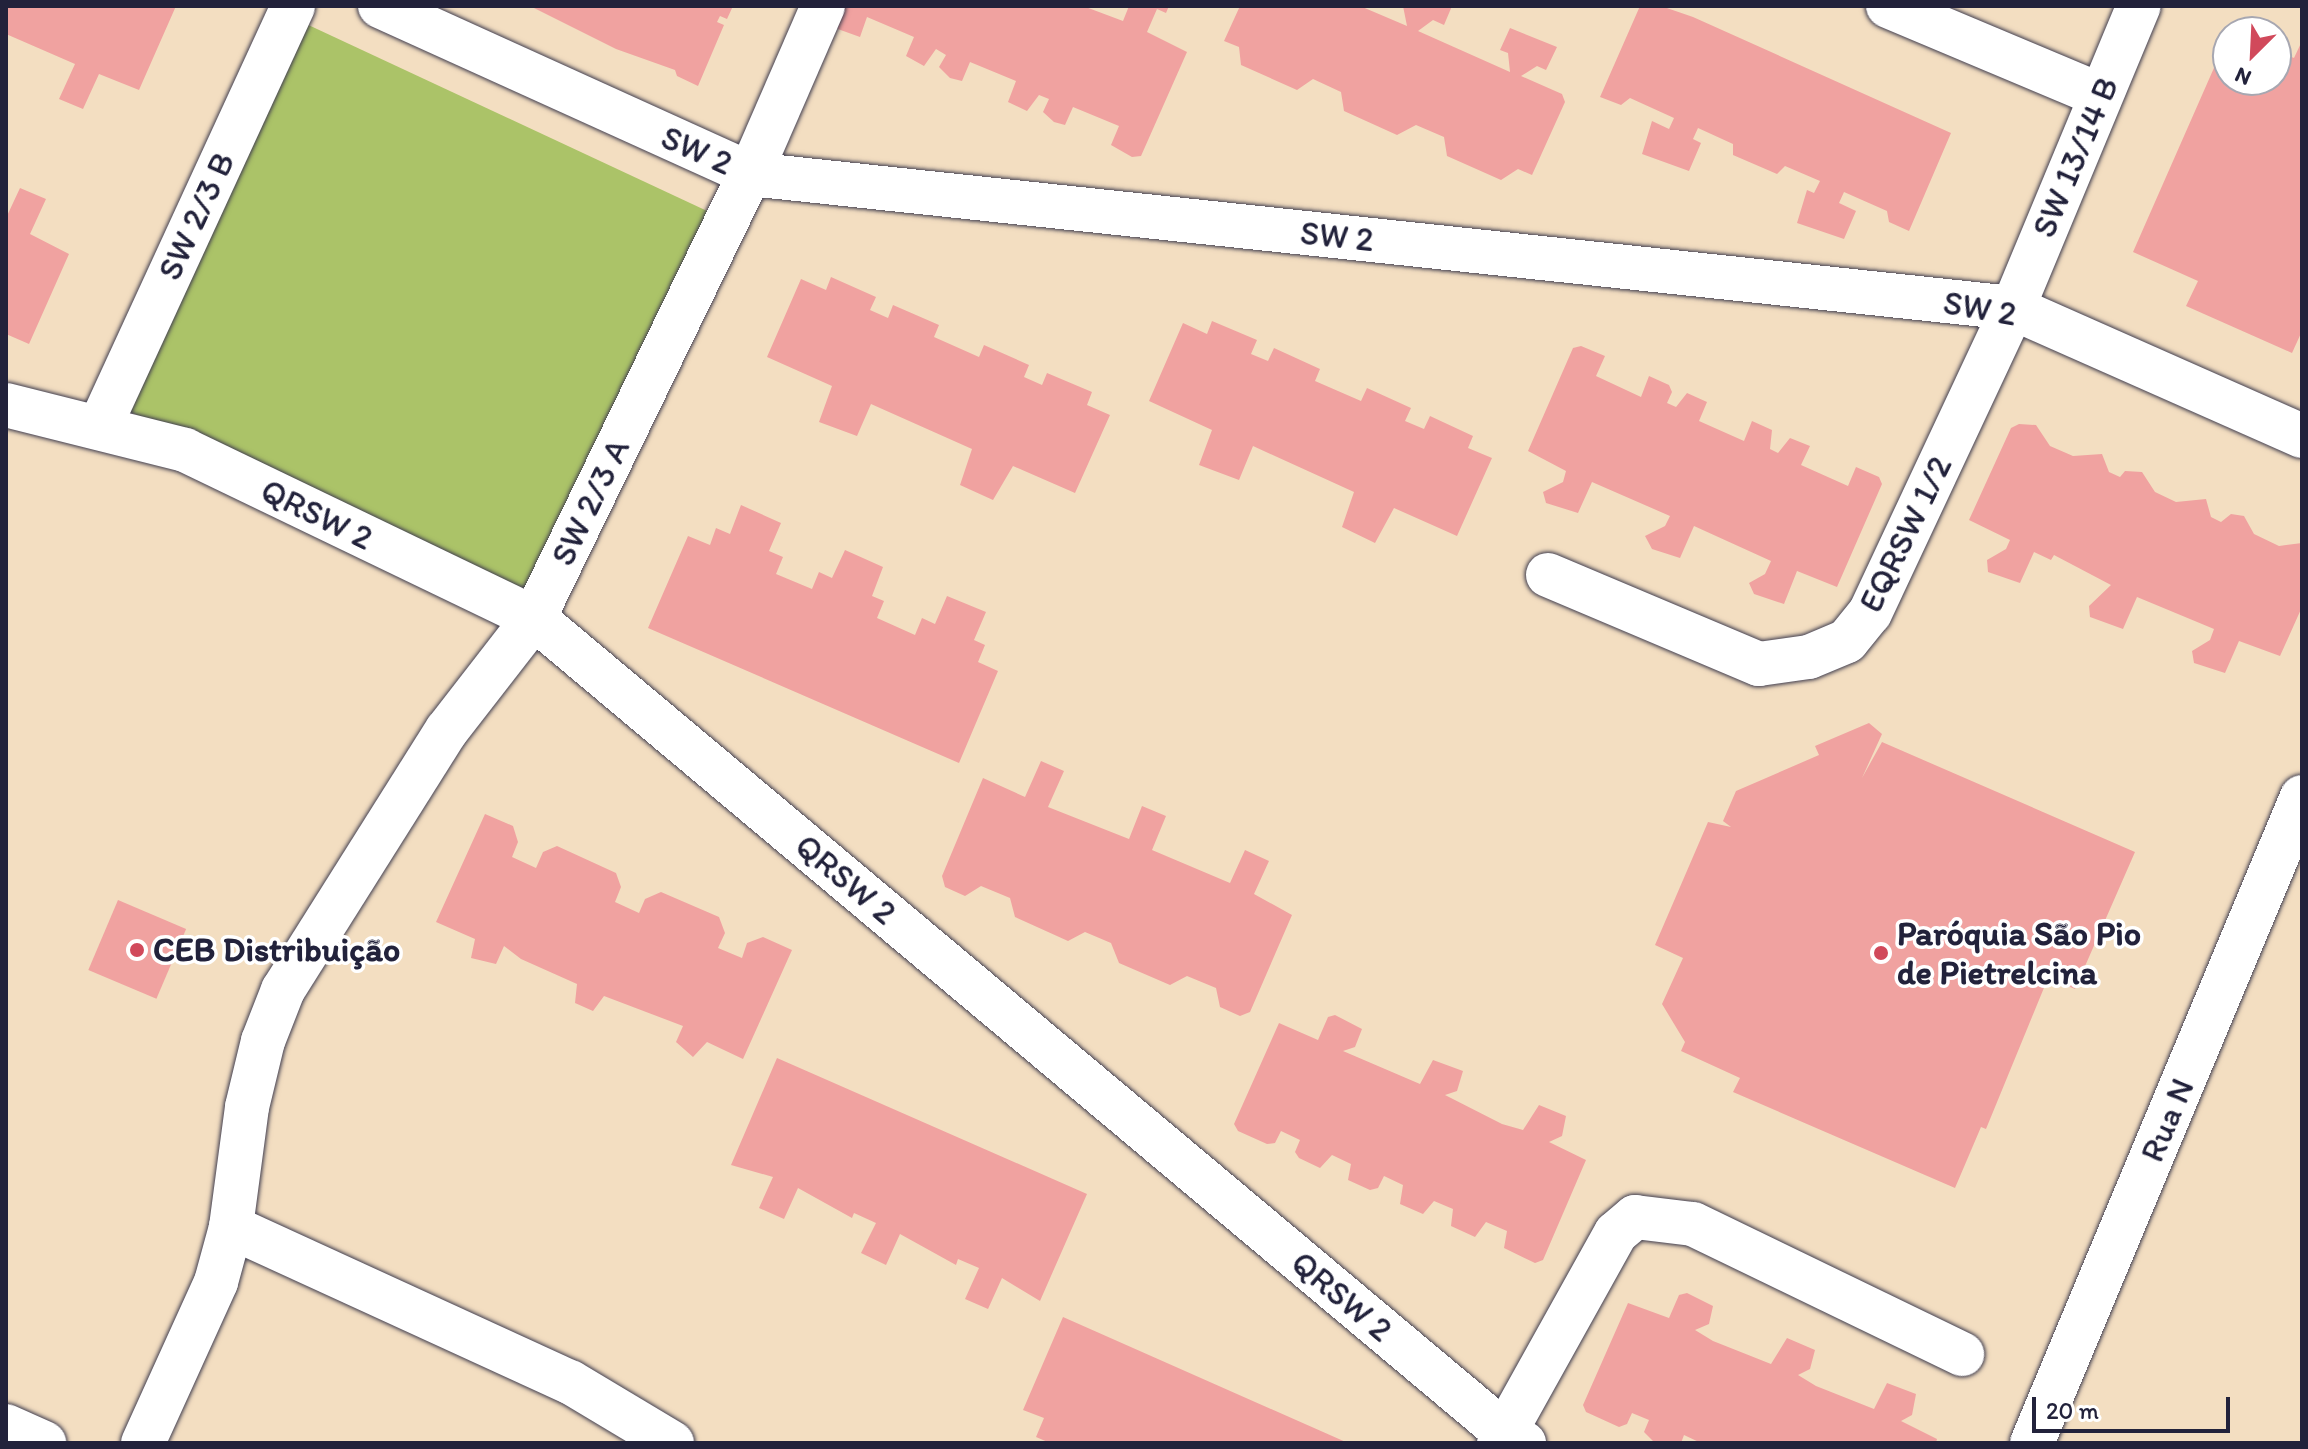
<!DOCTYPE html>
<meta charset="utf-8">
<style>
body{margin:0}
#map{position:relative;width:2308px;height:1449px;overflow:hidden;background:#f3dec1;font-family:Itim,sans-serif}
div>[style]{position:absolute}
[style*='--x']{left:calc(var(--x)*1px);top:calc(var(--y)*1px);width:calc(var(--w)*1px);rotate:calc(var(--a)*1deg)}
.green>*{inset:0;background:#abc368;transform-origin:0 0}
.building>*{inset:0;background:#f0a2a0;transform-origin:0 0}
.roads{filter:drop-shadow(0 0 2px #413e4f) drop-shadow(0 0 2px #413e4f)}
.minor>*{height:44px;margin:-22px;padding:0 22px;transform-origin:22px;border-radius:22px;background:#fff}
.dots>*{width:22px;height:22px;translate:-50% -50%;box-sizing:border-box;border:4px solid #fff;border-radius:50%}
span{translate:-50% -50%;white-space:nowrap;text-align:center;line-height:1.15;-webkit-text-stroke:7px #fff;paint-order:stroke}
.street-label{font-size:34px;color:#22223b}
.poi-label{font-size:34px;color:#22223b;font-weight:700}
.left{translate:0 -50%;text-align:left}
.frame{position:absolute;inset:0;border:8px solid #22223b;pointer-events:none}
.north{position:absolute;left:2212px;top:16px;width:80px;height:80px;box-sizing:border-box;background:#fff;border:2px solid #a7a7b1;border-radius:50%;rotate:204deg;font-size:22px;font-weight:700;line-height:32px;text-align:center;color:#22223b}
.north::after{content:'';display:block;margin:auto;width:28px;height:36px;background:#d1495b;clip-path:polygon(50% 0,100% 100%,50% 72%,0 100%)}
.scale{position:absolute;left:2032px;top:1397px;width:198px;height:36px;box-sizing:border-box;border:4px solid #22223b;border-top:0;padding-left:10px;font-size:24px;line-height:28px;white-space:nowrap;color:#22223b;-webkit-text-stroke:6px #fff;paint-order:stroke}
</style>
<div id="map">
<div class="green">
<i style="left:302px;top:22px;width:450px;height:426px;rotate:25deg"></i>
</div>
<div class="building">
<i style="clip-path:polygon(6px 6px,176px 6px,139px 90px,99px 74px,83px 109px,59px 99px,75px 64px,6px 34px)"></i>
<i style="clip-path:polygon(530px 6px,733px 6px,727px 19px,720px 16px,717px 22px,724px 25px,698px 86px,677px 76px,675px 70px,616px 49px)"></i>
<i style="clip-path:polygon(837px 6px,1083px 6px,1123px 21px,1129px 6px,1169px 6px,1166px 13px,1157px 9px,1147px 32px,1187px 52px,1141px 156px,1132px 157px,1111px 145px,1119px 126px,1073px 107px,1065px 125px,1054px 122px,1043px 112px,1049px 99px,1039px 95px,1027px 111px,1008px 102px,1016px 81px,970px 62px,962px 81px,950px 78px,939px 67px,946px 55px,936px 49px,924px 66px,906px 56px,914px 37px,867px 17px,860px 37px,835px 28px)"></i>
<i style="clip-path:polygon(1240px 6px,1360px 6px,1407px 26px,1403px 6px,1452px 6px,1444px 25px,1433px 20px,1418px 31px,1510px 72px,1508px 53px,1500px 50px,1510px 28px,1557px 47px,1546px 70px,1537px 66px,1521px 76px,1562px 94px,1565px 102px,1532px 175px,1518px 169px,1501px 180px,1447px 156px,1444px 137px,1416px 125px,1397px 135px,1344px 111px,1341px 92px,1313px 79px,1297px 90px,1241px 65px,1239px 47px,1224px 41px)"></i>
<i style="clip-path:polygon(1640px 6px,1661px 6px,1693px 17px,1951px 133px,1909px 231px,1889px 222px,1887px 211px,1844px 192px,1839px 203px,1856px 211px,1844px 239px,1797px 223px,1807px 190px,1814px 193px,1820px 181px,1785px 166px,1777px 174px,1733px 155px,1733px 144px,1698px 128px,1693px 139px,1701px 143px,1689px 171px,1642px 154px,1652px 121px,1669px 129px,1674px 118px,1630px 98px,1621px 105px,1600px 97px)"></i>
<i style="clip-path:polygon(2228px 36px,2228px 80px,2276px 80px,2276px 50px,2294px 58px,2302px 41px,2302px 331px,2292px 353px,2186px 306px,2198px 281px,2133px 252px)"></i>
<i style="clip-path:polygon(20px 188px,46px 199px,30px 234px,69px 254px,29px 344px,6px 334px,6px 218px)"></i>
<i style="clip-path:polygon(831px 277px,876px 297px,870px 310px,888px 318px,893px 305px,939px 325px,934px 337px,979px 357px,984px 345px,1029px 365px,1024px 377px,1042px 385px,1047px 373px,1092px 392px,1087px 405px,1110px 415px,1075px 493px,1013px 466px,993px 500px,960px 485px,972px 449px,871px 404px,857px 436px,819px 422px,832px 386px,767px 357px,801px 279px,826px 290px)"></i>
<i style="clip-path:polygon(1212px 321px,1257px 340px,1251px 354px,1268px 361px,1274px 348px,1320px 369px,1315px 381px,1361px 401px,1367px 388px,1411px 408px,1405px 421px,1424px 429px,1430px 416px,1473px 436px,1468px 448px,1492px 458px,1457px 536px,1394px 508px,1375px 543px,1342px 527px,1354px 492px,1253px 446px,1239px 480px,1199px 465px,1212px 430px,1149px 401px,1183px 323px,1207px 334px)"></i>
<i style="clip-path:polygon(1581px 346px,1605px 356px,1596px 376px,1641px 397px,1649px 376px,1669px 385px,1672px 392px,1667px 403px,1676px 407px,1687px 393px,1707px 402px,1699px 421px,1744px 441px,1752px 421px,1772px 430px,1770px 449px,1778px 453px,1790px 438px,1810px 446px,1801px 465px,1848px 486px,1856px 467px,1879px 477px,1882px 484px,1837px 587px,1797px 571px,1784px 604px,1754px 594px,1749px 583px,1765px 574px,1771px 561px,1694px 526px,1680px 558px,1652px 549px,1645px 536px,1665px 526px,1670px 516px,1592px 482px,1578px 513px,1546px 503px,1543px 492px,1563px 482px,1566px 471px,1528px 451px,1573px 348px)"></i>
<i style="clip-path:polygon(2019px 424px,2036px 425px,2050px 446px,2073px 456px,2102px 454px,2109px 472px,2120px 477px,2125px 471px,2142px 472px,2155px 492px,2176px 502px,2206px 499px,2211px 517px,2221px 522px,2231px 514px,2244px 516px,2254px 534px,2279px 546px,2302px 543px,2302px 607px,2280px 656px,2239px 641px,2225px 673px,2194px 663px,2192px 651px,2210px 640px,2214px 629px,2137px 597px,2123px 629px,2090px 617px,2089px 606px,2111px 585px,2054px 555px,2051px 560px,2034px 552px,2020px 583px,1988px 572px,1987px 560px,2006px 549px,2010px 540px,1969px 520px,2011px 428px)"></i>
<i style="clip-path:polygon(741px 505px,781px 523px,769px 551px,783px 557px,776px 574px,812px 589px,819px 572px,832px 578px,845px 550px,883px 567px,872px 596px,884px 601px,877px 618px,915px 635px,922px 618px,935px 624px,947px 596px,986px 612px,974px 640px,985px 645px,978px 662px,998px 671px,959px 763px,648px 628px,688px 536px,710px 545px,716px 528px,730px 534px)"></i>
<i style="clip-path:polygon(1869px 723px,1882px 734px,1862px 778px,1882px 742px,2135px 852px,2075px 989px,2048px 978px,1986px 1129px,1981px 1127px,1955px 1188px,1733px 1092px,1740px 1078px,1681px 1051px,1685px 1042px,1662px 1004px,1683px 958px,1655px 945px,1708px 822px,1731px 827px,1723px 821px,1736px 791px,1819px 755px,1815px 746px)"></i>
<i style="clip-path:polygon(1041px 761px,1064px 771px,1048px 807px,1129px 839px,1142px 806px,1166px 816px,1152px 850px,1230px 883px,1245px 850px,1269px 861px,1254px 894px,1292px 915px,1250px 1012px,1240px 1016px,1220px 1007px,1216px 988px,1187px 976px,1170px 985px,1119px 963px,1111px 943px,1085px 932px,1068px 941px,1015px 917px,1010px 898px,981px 886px,965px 896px,945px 887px,942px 876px,983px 778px,1025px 797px)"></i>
<i style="clip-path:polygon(485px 814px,513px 826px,518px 842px,512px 857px,536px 868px,543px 852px,557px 846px,616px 873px,621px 887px,615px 902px,639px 913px,645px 899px,661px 892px,719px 917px,725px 933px,718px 948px,742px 958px,747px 943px,763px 937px,792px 950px,743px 1059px,707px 1042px,693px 1057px,676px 1042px,683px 1026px,604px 996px,593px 1011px,575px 1003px,577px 984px,521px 959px,504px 946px,496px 964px,471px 958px,475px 939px,436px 922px)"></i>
<i style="left:118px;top:900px;width:74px;height:76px;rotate:23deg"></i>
<i style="clip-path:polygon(1335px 1015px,1362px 1029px,1355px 1047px,1343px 1051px,1420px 1084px,1433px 1060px,1463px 1071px,1457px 1091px,1445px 1095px,1502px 1124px,1523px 1130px,1539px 1105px,1566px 1116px,1562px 1136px,1549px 1142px,1586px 1160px,1543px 1260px,1535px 1263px,1504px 1248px,1507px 1231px,1486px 1222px,1475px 1237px,1451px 1226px,1453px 1209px,1434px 1201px,1423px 1214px,1400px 1204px,1403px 1185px,1384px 1176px,1378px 1188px,1370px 1190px,1348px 1180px,1351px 1164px,1332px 1155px,1320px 1168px,1299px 1158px,1295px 1152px,1300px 1140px,1281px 1131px,1275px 1143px,1267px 1144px,1238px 1131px,1234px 1124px,1279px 1023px,1318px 1040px,1328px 1017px)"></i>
<i style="clip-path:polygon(777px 1058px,1087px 1194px,1040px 1301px,1002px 1278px,988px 1309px,965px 1299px,979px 1268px,958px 1259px,956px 1265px,900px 1234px,886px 1265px,861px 1253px,876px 1223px,854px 1213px,852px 1218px,798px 1188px,784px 1219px,759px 1208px,773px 1177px,731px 1165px)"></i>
<i style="clip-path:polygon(1687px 1293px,1713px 1306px,1709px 1324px,1695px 1330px,1713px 1341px,1771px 1364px,1787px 1338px,1815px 1350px,1810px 1369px,1798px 1375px,1816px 1386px,1874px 1409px,1887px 1383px,1916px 1394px,1912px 1415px,1901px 1421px,1937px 1439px,1936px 1443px,1701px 1443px,1684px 1435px,1681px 1443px,1655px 1443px,1644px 1432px,1649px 1420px,1632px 1413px,1627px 1424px,1619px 1427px,1586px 1412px,1583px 1405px,1628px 1303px,1669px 1318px,1679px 1295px)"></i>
<i style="clip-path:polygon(1063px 1317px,1348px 1443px,1050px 1443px,1036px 1437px,1044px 1418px,1023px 1410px)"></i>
</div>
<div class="roads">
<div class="minor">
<i style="--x:380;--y:6;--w:406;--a:24.4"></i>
<i style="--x:750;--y:174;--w:1270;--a:6.06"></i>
<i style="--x:2013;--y:308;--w:316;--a:23.9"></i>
<i style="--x:1888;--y:6;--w:230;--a:22.8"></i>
<i style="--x:6;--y:405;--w:185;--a:14.1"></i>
<i style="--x:185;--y:450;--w:387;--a:25.7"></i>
<i style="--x:534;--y:618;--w:1266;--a:40"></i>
<i style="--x:1504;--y:1432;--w:23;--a:29"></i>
<i style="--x:100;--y:426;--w:462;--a:-65.3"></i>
<i style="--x:1548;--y:575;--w:229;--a:22.9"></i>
<i style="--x:1759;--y:664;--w:50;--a:-8"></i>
<i style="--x:1809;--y:657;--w:41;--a:-22.8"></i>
<i style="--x:1847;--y:641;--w:36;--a:-51"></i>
<i style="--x:1870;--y:613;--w:337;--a:-64.9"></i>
<i style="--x:2013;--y:308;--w:327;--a:-67.4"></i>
<i style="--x:231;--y:1227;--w:373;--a:24.6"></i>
<i style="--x:570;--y:1382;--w:119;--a:30.9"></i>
<i style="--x:6;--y:1426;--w:42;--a:24.1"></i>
<i style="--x:143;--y:1443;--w:177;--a:-65.6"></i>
<i style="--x:216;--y:1282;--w:57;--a:-74.7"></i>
<i style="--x:231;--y:1227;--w:121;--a:-82.4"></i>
<i style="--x:247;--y:1107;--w:68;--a:-76.4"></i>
<i style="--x:263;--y:1041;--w:55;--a:-68.6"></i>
<i style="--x:283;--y:990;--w:307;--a:-57.8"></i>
<i style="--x:447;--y:730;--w:142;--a:-52.2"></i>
<i style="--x:534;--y:618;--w:494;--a:-64.1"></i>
<i style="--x:750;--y:174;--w:183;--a:-66.5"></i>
<i style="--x:1499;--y:1443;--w:240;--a:-60.9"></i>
<i style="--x:1616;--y:1233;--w:25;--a:-40"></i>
<i style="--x:1635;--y:1217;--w:58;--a:6.9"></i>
<i style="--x:1693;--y:1224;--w:299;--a:25.8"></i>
<i style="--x:2032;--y:1443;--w:700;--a:-67.32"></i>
</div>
</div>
<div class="dots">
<i style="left:137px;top:950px;background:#d1495b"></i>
<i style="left:1881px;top:953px;background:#d1495b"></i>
</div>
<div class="street-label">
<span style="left:697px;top:150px;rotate:24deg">SW 2</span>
<span style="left:2075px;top:157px;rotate:-67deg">SW 13/14 B</span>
<span style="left:196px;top:216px;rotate:-65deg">SW 2/3 B</span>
<span style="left:1337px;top:236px;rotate:6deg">SW 2</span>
<span style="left:1980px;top:308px;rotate:10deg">SW 2</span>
<span style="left:590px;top:502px;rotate:-64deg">SW 2/3 A</span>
<span style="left:317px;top:514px;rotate:26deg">QRSW 2</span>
<span style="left:1905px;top:534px;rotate:-64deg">EQRSW 1/2</span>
<span style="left:846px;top:879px;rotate:40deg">QRSW 2</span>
<span style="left:2167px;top:1120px;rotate:-67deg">Rua N</span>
<span style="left:1342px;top:1296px;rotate:40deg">QRSW 2</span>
</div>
<div class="poi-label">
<span class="left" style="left:1897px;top:953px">Paróquia São Pio<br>de Pietrelcina</span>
<span class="left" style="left:153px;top:950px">CEB Distribuição</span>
</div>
<div class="frame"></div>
<div class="north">N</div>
<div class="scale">20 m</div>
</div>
